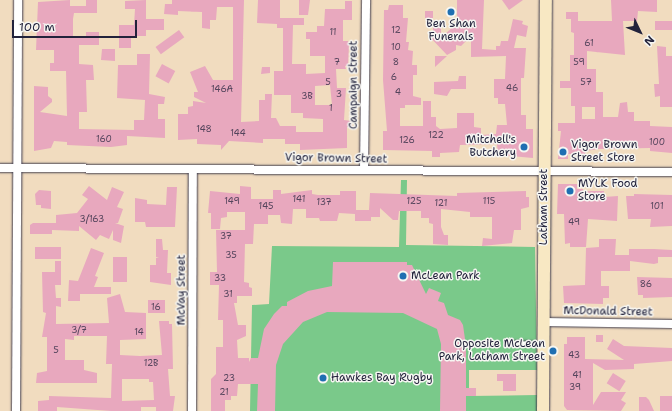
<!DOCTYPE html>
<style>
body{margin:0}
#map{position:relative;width:672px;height:411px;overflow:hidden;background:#f1dcbf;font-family:"Shantell Sans",sans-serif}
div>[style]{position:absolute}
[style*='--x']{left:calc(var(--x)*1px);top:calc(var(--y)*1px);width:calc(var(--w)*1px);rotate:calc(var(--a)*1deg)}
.green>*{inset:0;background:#7ac98a}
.building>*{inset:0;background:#e8a8be;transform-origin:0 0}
.roads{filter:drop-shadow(0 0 1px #413e4f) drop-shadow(0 0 1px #413e4f)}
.lane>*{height:4px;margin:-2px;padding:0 2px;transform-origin:2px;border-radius:2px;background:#fff}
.street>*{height:8px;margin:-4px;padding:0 4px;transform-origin:4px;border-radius:4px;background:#fff}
.secondary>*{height:12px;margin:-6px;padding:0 6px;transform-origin:6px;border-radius:6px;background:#f8e8c3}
.dots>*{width:11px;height:11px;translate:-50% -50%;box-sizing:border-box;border:2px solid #f6f6f2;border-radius:50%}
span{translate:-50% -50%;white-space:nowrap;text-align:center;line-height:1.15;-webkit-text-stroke:3px #f6f6f2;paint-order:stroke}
.number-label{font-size:9px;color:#54445c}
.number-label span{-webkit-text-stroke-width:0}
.poi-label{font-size:11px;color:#22223b}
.right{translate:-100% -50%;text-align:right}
.left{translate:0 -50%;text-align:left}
.street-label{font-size:11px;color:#22223b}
.north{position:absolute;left:620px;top:12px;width:40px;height:40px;-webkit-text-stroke:3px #f6f6f2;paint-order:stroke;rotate:133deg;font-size:11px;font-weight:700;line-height:16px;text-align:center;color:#22223b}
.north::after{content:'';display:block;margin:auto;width:14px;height:18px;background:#22223b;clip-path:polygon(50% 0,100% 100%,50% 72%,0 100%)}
.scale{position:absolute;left:12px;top:20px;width:125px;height:18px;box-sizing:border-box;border:2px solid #22223b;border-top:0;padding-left:5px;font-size:12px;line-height:14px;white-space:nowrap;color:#22223b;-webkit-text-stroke:3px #f6f6f2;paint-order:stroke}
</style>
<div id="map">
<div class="green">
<i style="clip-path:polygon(401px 180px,407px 180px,406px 245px,535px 247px,537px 370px,469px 370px,469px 396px,537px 395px,537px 411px,250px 411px,252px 305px,269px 304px,272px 246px,399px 247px)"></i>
</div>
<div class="building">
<i style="clip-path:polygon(70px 0,70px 6px,86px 6px,86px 0,97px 0,97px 13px,74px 13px,73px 19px,73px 37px,86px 37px,86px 32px,99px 32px,99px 45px,79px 45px,79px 64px,93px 65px,94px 80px,86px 80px,87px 112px,79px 112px,79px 129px,134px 130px,134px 120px,144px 120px,145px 100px,117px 98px,118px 65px,137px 65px,137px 54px,150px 54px,149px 94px,165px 97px,164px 104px,158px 104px,158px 119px,165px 119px,165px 138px,127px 136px,127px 145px,111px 147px,67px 145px,67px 142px,54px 141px,51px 148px,34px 151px,34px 86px,48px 87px,48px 96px,52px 99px,52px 102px,40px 112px,67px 116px,66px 71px,50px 71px,50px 63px,54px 63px,54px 50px,36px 50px,38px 2px)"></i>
<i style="clip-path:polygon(146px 0,146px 19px,164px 19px,164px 30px,146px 30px,146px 36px,131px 36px,131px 48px,119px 48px,119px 25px,134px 25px,135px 9px,125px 9px,125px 1px)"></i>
<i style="clip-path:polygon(evenodd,172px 0,244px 0,241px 122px,259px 121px,259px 100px,265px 100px,265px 94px,272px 94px,271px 118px,276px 118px,280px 126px,296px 126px,296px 132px,323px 132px,323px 119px,303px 118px,303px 113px,291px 113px,291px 95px,274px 95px,274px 71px,283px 71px,283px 28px,277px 28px,277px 24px,257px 23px,258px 0,280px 0,280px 18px,304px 18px,304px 25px,293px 25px,292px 64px,306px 64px,306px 74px,325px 73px,325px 56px,310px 56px,310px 39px,306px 39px,306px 32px,317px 32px,317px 26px,324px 26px,325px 9px,345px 9px,345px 1px,352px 1px,352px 20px,343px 20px,343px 41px,348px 41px,349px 45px,348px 66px,345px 66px,346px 69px,336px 69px,337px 88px,346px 88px,344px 120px,352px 121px,352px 127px,347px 127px,347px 148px,300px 150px,300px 144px,285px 144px,285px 139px,263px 139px,263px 143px,229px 141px,221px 150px,221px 145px,197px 144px,197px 139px,178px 140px,178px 114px,188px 114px,188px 107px,193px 106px,193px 101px,206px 103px,194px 97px,194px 92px,198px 92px,190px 72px,205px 66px,213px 80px,233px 80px,233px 7px,217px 7px,216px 20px,210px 20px,210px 29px,202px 28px,202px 12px,178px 11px,178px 15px,164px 14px,165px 4px,172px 4px,172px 0,330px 85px,332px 105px,315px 105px,315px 86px,330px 85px)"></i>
<i style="clip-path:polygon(299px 0,310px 0,308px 15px,299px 15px)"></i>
<i style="clip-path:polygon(457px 0,484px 0,482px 49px,496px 50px,496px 46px,500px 46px,501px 41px,508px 41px,513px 19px,523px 21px,522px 24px,528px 26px,526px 37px,517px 35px,514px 48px,526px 48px,524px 78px,521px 78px,521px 115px,526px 115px,526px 129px,533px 129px,533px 158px,498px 155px,497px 144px,460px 145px,459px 152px,440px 153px,440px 157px,432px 157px,432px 151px,383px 150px,383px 131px,387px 131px,383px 80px,384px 10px,388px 10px,389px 5px,403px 5px,403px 18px,408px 18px,406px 42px,409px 42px,408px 50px,413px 51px,412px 65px,417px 65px,417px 75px,413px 75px,413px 96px,421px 98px,421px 105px,405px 105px,405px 108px,400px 108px,400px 126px,423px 126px,423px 101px,431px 101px,431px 117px,436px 117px,436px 126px,440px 129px,457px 128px,457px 113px,474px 113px,474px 127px,481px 128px,481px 135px,496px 134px,497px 125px,507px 125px,505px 104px,498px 104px,498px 98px,494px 98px,494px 79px,505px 79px,506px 56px,471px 57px,471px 36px,461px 46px,456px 45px,456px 50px,447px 55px,428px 35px,433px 35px,433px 26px,441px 26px,441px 38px,457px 23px)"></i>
<i style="clip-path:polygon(502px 0,523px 0,509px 10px)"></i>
<i style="clip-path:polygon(evenodd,611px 0,657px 0,657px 12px,638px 11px,637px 21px,623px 21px,625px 55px,587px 51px,587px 69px,596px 69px,596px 92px,603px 92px,603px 117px,618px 117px,620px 103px,627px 102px,628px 112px,634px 112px,634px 121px,650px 121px,650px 126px,672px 127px,672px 153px,650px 151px,650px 148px,598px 149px,586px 151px,585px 154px,568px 154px,568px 159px,558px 159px,561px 131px,558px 131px,558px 123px,575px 123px,575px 106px,571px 106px,571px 88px,560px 88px,560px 81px,570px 81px,570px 55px,574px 55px,574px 33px,571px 32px,571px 19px,566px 19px,566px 12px,578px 12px,578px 21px,612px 21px,611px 0,582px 107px,595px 107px,595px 119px,582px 119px,582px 107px)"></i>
<i style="left:425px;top:11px;width:8px;height:7px"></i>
<i style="left:655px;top:21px;width:17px;height:9px"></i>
<i style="left:179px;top:30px;width:9px;height:29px;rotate:54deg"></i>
<i style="clip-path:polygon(657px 46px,666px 47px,666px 56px,672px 56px,672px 107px,660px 107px,660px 96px,655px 97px,654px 84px,659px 84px)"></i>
<i style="clip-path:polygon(102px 49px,115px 49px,115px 61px,101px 60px)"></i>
<i style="clip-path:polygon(435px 56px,447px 56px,435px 67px)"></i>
<i style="left:162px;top:64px;width:15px;height:14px;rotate:28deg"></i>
<i style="clip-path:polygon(262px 67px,270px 67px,270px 73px,261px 74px)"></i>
<i style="clip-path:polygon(459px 76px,466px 76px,466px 89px,451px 89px,447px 96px,434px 94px,434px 82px,458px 81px)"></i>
<i style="clip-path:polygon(558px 184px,577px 184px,577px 189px,583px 189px,583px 191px,604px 191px,604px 197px,618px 196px,617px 221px,588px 219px,586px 247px,570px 247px,570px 243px,565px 244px,564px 214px,557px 214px)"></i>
<i style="clip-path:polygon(89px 186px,107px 200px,112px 187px,124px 192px,117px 207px,123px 209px,118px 223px,115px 223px,124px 226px,121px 243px,113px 240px,113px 230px,109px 239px,100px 235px,96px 240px,79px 226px,79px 231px,52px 230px,52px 234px,30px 234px,30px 225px,33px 223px,56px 223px,56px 215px,77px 213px,88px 199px,82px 195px)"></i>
<i style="clip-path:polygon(240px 186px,251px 187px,251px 199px,273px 199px,273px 190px,281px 190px,281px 194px,312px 190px,312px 194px,318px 195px,340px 195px,340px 191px,356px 191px,356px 210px,369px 210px,370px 193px,457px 196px,457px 193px,526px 191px,526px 197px,529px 197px,529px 207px,521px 209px,521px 230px,514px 230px,512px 243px,482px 246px,483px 238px,492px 239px,492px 217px,470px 217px,470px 212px,441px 209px,441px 227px,444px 235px,448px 235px,448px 245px,433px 244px,433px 224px,429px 223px,429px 218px,421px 218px,421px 211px,399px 211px,398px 220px,393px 220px,380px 208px,380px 217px,371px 217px,371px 221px,355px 221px,355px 214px,339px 213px,337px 221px,320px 221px,319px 218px,306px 218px,306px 209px,293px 209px,292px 224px,281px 223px,280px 215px,268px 215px,268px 224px,254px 224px,253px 244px,245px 244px,244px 282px,249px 283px,249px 287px,252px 288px,252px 296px,237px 296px,237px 303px,234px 303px,238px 325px,246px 325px,246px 336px,237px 340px,238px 358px,249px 358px,249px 362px,251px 358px,258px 358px,264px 329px,274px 314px,282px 306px,287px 306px,287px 302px,308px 291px,332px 286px,333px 262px,407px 262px,407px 265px,412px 265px,426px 294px,429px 288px,441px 293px,438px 301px,444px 303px,448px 315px,460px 320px,463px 325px,466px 346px,466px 388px,476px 388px,476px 396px,466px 396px,466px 411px,440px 411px,441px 344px,437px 329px,403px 313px,327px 312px,303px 322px,283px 344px,276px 365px,275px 411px,257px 411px,258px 384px,238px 384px,237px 396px,231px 396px,231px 400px,225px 400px,225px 411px,211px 411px,211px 379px,216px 374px,216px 347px,223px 347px,223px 320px,218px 320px,219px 285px,210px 285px,210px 272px,217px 272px,216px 230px,245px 230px,245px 212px,227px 212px,227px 217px,221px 218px,220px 229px,211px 229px,211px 213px,208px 213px,210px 191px,240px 194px)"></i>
<i style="clip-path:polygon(167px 187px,177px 187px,175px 227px,146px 227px,145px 222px,135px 222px,135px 198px,147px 200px,147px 204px,166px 205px)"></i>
<i style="clip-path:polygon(39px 190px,51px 191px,51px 209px,41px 208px,41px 205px,36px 205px,35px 194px)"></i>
<i style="clip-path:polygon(634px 194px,672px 195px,672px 226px,650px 227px,651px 219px,628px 219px,626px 196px,634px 196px)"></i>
<i style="clip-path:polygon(156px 239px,162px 239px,163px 250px,168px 250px,167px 273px,171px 273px,171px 285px,150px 282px,150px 265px,156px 265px,156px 258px,159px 258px,156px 257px)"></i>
<i style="clip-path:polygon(599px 239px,616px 239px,615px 255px,629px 255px,629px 249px,654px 249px,672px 250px,672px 257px,658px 257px,658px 263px,654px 264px,630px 261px,630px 271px,601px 271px,601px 286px,609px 286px,609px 298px,603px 298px,603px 304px,564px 303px,563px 286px,585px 285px,586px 248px,599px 247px)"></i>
<i style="left:35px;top:247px;width:26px;height:12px"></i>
<i style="clip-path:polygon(91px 248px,104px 253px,95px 276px,98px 277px,94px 287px,111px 287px,111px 294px,80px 294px,80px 301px,68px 301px,69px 280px,78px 281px)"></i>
<i style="left:113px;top:257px;width:14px;height:25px"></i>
<i style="clip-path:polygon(evenodd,55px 261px,61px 261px,61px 285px,55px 285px,56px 298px,61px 298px,61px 307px,56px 306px,56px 324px,109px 323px,107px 298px,120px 294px,125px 312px,146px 313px,146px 339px,120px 340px,120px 355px,140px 356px,162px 355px,159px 321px,169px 321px,169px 324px,172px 324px,173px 369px,168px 369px,170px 396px,175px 396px,173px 411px,156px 411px,156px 407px,141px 407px,141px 411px,111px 411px,57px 407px,57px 411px,38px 411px,38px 401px,49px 400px,49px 396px,111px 398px,112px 364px,106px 364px,107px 336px,74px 336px,74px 340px,65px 339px,65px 360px,84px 360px,84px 370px,97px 373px,97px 383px,36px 383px,37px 373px,47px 371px,47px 337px,42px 337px,46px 313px,43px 312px,42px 272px,55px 272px,55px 261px,122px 379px,149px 379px,149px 382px,153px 382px,154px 400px,122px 401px,122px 379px)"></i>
<i style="clip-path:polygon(637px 277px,672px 278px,672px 297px,643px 298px,643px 295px,638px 295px)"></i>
<i style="left:148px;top:300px;width:17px;height:13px"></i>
<i style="left:596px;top:335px;width:7px;height:7px"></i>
<i style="clip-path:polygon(567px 337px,585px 337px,585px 359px,624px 360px,607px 349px,613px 339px,624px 346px,672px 348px,672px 361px,634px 364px,634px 369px,605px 370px,593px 363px,593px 405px,601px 392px,626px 392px,621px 400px,626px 403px,621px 411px,567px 410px,564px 406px,564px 344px,567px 344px)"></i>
<i style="left:613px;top:373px;width:15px;height:12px;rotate:32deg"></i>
<i style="clip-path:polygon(497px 374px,516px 374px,516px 391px,503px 391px,503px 381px,497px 381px)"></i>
<i style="left:660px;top:396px;width:12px;height:15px"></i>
<i style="clip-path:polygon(639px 397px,646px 397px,649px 400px,654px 411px,639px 411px)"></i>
</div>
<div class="roads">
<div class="lane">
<i style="--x:514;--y:343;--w:27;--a:2"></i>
</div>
<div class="street">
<i style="--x:0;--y:168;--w:672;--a:0.34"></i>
<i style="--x:364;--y:170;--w:170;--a:-89.3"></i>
<i style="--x:544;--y:322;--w:128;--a:0.9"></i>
<i style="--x:16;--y:411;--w:411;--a:-89.7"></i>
<i style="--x:192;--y:411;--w:241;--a:-89.8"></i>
</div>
<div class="secondary">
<i style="--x:543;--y:411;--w:411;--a:-89.6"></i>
</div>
</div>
<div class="dots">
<i style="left:451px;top:12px;background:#1f6fb2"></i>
<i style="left:524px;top:147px;background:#1f6fb2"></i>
<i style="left:563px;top:152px;background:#1f6fb2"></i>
<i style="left:570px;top:191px;background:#1f6fb2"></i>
<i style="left:403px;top:276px;background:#1f6fb2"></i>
<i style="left:553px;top:351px;background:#1f6fb2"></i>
<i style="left:323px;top:378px;background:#1f6fb2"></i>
</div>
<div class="number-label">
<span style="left:396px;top:30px">12</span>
<span style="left:333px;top:32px">11</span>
<span style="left:589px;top:43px">61</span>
<span style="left:396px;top:47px">10</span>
<span style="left:337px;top:62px">7</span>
<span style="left:396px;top:62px">8</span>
<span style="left:579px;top:62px">59</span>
<span style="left:394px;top:77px">6</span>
<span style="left:328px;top:82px">5</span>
<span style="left:586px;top:82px">57</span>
<span style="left:512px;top:88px">46</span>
<span style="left:222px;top:89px">146A</span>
<span style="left:398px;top:92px">4</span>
<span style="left:339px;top:94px">3</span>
<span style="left:307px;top:96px">3B</span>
<span style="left:331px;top:108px">1</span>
<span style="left:204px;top:129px">148</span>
<span style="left:238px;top:133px">144</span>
<span style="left:436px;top:135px">122</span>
<span style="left:104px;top:139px">160</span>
<span style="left:407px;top:140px">126</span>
<span style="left:657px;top:142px">100</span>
<span style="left:299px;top:199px">141</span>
<span style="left:232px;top:201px">149</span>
<span style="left:414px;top:201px">125</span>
<span style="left:489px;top:201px">115</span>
<span style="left:324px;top:202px">137</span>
<span style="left:441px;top:203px">121</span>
<span style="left:266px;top:206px">145</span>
<span style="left:657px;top:206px">101</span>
<span style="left:92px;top:219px">3/163</span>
<span style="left:574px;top:222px">49</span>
<span style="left:226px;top:236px">37</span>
<span style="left:231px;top:255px">35</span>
<span style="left:220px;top:278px">33</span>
<span style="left:646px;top:284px">86</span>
<span style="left:228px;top:294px">31</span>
<span style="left:156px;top:307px">16</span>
<span style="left:79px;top:330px">3/7</span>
<span style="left:139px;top:332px">14</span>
<span style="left:56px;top:350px">5</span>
<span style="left:574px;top:355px">43</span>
<span style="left:151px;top:363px">12B</span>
<span style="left:577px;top:375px">41</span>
<span style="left:229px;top:378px">23</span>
<span style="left:575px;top:387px">39</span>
<span style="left:224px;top:392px">21</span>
</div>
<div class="poi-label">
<span style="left:451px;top:31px">Ben Shan<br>Funerals</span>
<span class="right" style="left:516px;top:147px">Mitchell's<br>Butchery</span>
<span class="left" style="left:571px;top:152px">Vigor Brown<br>Street Store</span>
<span class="left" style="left:578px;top:191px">MYLK Food<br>Store</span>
<span class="left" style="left:411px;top:276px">McLean Park</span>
<span class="right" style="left:545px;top:351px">Opposite McLean<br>Park, Latham Street</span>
<span class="left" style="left:331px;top:378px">Hawkes Bay Rugby</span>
</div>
<div class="street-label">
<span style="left:354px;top:85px;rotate:-90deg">Campaign Street</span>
<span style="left:336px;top:159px;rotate:1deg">Vigor Brown Street</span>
<span style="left:544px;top:207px;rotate:-90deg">Latham Street</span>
<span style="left:182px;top:290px;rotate:-90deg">McVay Street</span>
<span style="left:608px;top:312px;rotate:1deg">McDonald Street</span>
</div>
<div class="north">N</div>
<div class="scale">100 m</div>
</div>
